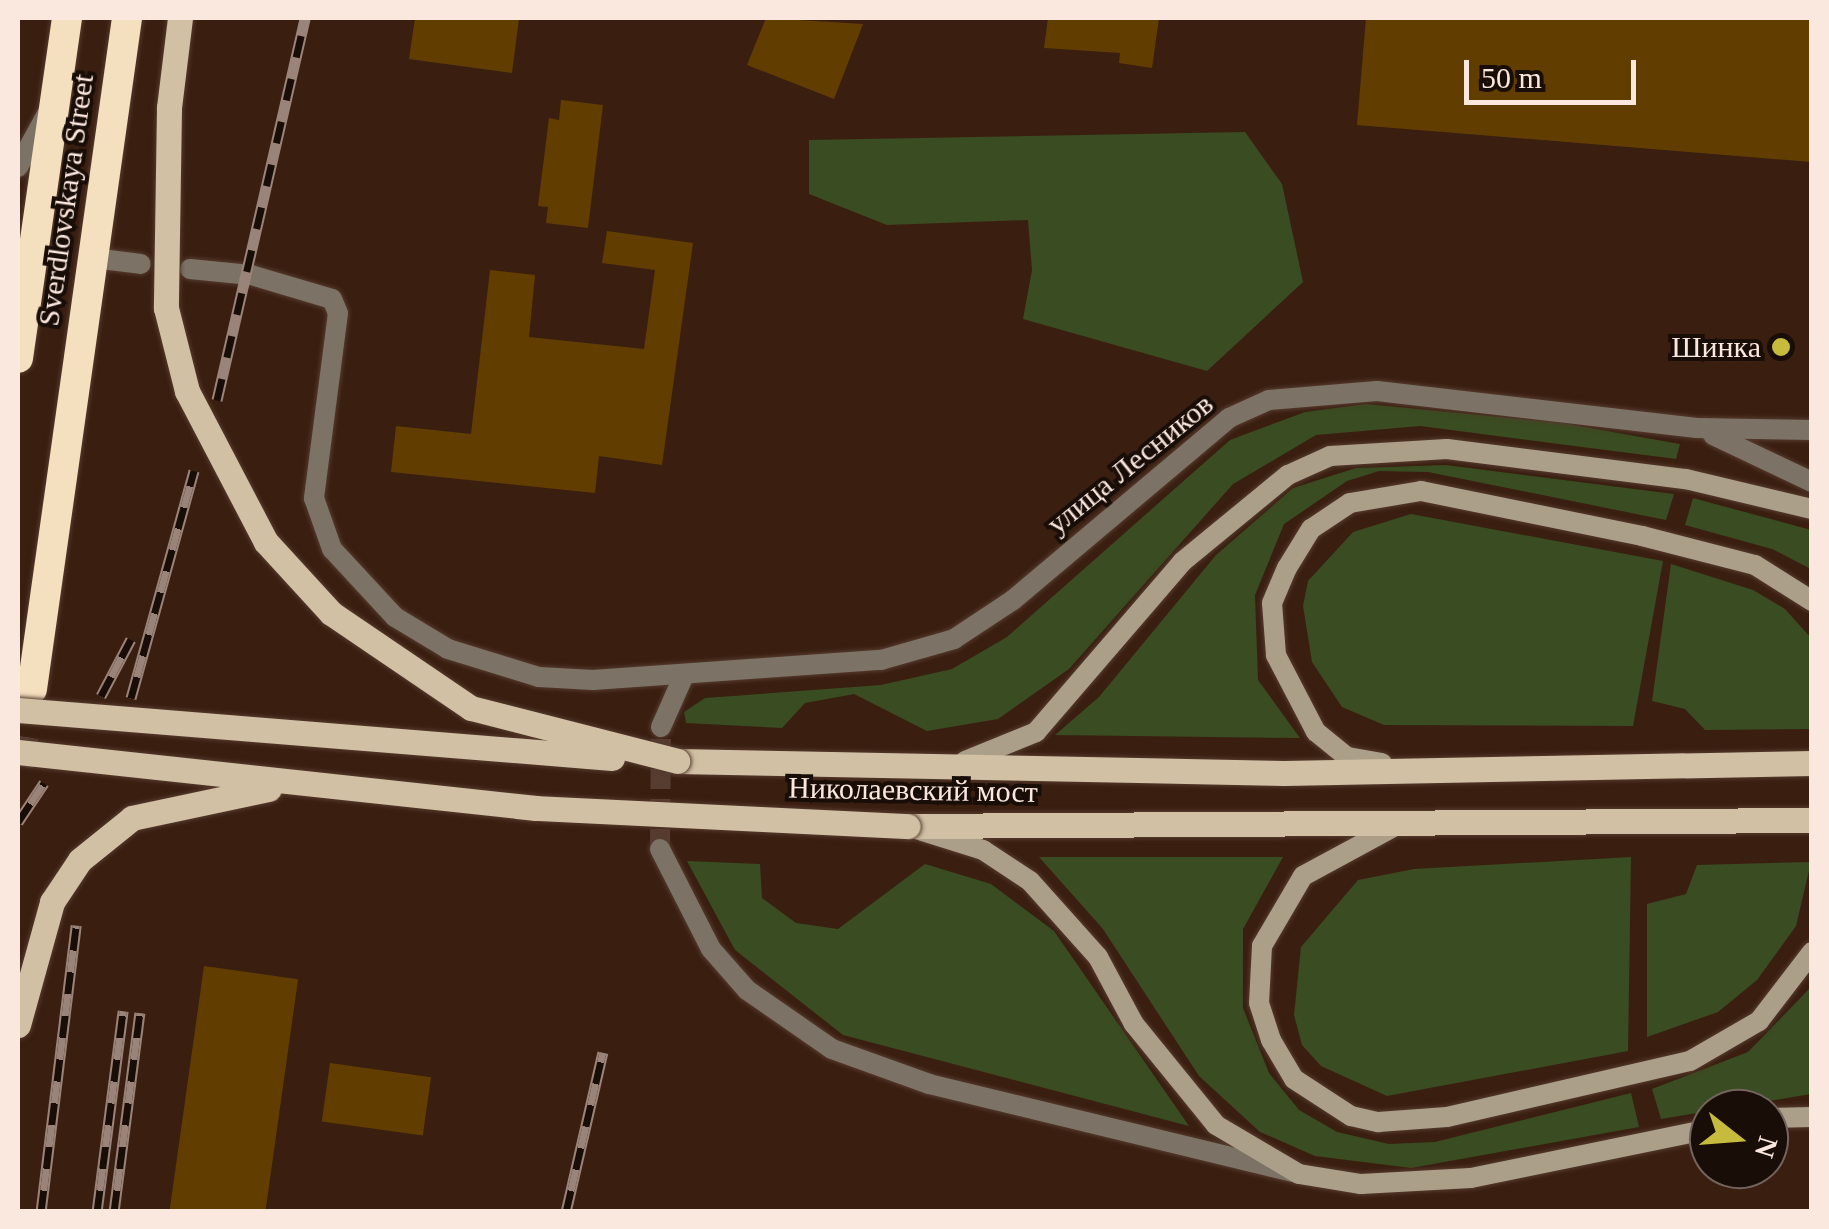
<!DOCTYPE html>
<meta charset="utf-8">
<style>
body{margin:0}
#map{position:relative;width:1829px;height:1229px;overflow:hidden;background:#3a1f11;font-family:Georgia,serif}
div>[style]{position:absolute}
[style*='--x']{left:calc(var(--x)*1px);top:calc(var(--y)*1px);width:calc(var(--w)*1px);rotate:calc(var(--a)*1deg)}
.green>*{inset:0;background:#3a4c21}
.building>*{inset:0;background:#613e00;transform-origin:0 0}
.street-tunnel>*{height:20px;margin-top:-10px;transform-origin:0;background:repeating-linear-gradient(90deg,#573d30 0 20px,transparent 0 30px)}
.highway-tunnel>*{height:30px;margin-top:-15px;transform-origin:0;background:repeating-linear-gradient(90deg,#573d30 0 30px,transparent 0 45px)}
.roads{filter:drop-shadow(0 0 2px #553b2e) drop-shadow(0 0 2px #553b2e)}
.street>*{height:20px;margin:-10px;padding:0 10px;transform-origin:10px;border-radius:10px;background:#7c7366}
.secondary>*{height:20px;margin:-10px;padding:0 10px;transform-origin:10px;border-radius:10px;background:#ac9f8a}
.primary>*{height:25px;margin:-12.5px;padding:0 12.5px;transform-origin:12.5px;border-radius:12.5px;background:#d2c0a5}
.highway>*{height:30px;margin:-15px;padding:0 15px;transform-origin:15px;border-radius:15px;background:#f4dfbe}
.rail>*{height:11px;margin-top:-5.5px;transform-origin:0;background:repeating-linear-gradient(90deg,#190d07 0 22px,#9a8378 0 44px);box-sizing:border-box;border-block:2px solid #9a8378}
.bridges{filter:drop-shadow(0 0 2px #553b2e) drop-shadow(0 0 2px #553b2e)}
.primary-bridge>*{height:25px;margin:-12.5px;padding:0 12.5px;transform-origin:12.5px;border-radius:12.5px;background:#d2c0a5}
.dots>*{width:28px;height:28px;translate:-50% -50%;box-sizing:border-box;border:5px solid #190d07;border-radius:50%}
span{translate:-50% -50%;white-space:nowrap;text-align:center;line-height:1.15;-webkit-text-stroke:8px #190d07;paint-order:stroke}
.street-label{font-size:30px;color:#fae7de}
.poi-label{font-size:30px;color:#fae7de}
.right{translate:-100% -50%;text-align:right}
.frame{position:absolute;inset:0;border:20px solid #fae7de;pointer-events:none}
.north{position:absolute;left:1689px;top:1089px;width:100px;height:100px;box-sizing:border-box;background:#190d07;border:2px solid #73645d;border-radius:50%;rotate:107deg;font-size:28px;font-weight:700;line-height:40px;text-align:center;color:#fae7de}
.north::after{content:'';display:block;margin:auto;width:35px;height:45px;background:#c6bb3c;clip-path:polygon(50% 0,100% 100%,50% 72%,0 100%)}
.scale{position:absolute;left:1464px;top:60px;width:172px;height:45px;box-sizing:border-box;border:5px solid #fae7de;border-top:0;padding-left:12px;font-size:30px;line-height:35px;white-space:nowrap;color:#fae7de;-webkit-text-stroke:8px #190d07;paint-order:stroke}
</style>
<div id="map">
<div class="green">
<i style="clip-path:polygon(1245px 132px,1282px 184px,1303px 282px,1207px 371px,1023px 319px,1032px 270px,1028px 220px,887px 225px,809px 194px,809px 140px)"></i>
<i style="clip-path:polygon(1366px 404px,1562px 423px,1680px 444px,1676px 459px,1420px 426px,1316px 435px,1233px 484px,1069px 669px,998px 719px,927px 731px,854px 694px,805px 703px,782px 728px,686px 723px,684px 712px,705px 698px,881px 685px,952px 669px,1007px 637px,1230px 440px,1305px 412px)"></i>
<i style="clip-path:polygon(1446px 465px,1674px 494px,1666px 520px,1428px 472px,1379px 471px,1347px 481px,1284px 524px,1255px 595px,1258px 680px,1300px 738px,1055px 735px,1099px 697px,1216px 555px,1293px 488px,1356px 468px)"></i>
<i style="clip-path:polygon(1693px 498px,1811px 530px,1811px 569px,1772px 549px,1685px 525px)"></i>
<i style="clip-path:polygon(1411px 514px,1663px 561px,1633px 726px,1384px 725px,1342px 707px,1312px 662px,1303px 606px,1308px 581px,1353px 532px)"></i>
<i style="clip-path:polygon(1671px 564px,1753px 590px,1785px 609px,1811px 638px,1811px 729px,1705px 730px,1685px 709px,1652px 701px)"></i>
<i style="clip-path:polygon(1039px 857px,1283px 857px,1243px 929px,1243px 1008px,1269px 1073px,1299px 1110px,1337px 1132px,1389px 1144px,1435px 1142px,1631px 1093px,1639px 1127px,1411px 1168px,1315px 1156px,1260px 1132px,1199px 1076px,1103px 929px)"></i>
<i style="clip-path:polygon(1631px 857px,1628px 1051px,1387px 1096px,1321px 1066px,1302px 1045px,1294px 1015px,1301px 947px,1358px 880px,1414px 869px)"></i>
<i style="clip-path:polygon(687px 861px,760px 864px,762px 898px,796px 923px,838px 929px,925px 864px,991px 884px,1054px 931px,1189px 1126px,843px 1035px,735px 950px)"></i>
<i style="clip-path:polygon(1811px 862px,1796px 926px,1757px 980px,1718px 1012px,1647px 1037px,1647px 904px,1686px 894px,1697px 865px)"></i>
<i style="clip-path:polygon(1811px 987px,1811px 1094px,1661px 1119px,1652px 1089px,1748px 1052px)"></i>
</div>
<div class="building">
<i style="clip-path:polygon(415px 18px,519px 18px,512px 73px,409px 59px)"></i>
<i style="clip-path:polygon(766px 18px,863px 24px,834px 99px,747px 65px)"></i>
<i style="clip-path:polygon(1048px 18px,1159px 18px,1152px 68px,1119px 63px,1120px 53px,1044px 48px)"></i>
<i style="clip-path:polygon(1366px 18px,1812px 18px,1812px 162px,1357px 125px)"></i>
<i style="clip-path:polygon(561px 100px,603px 105px,588px 228px,546px 223px,548px 207px,538px 206px,549px 118px,559px 120px)"></i>
<i style="clip-path:polygon(607px 231px,693px 243px,662px 465px,599px 456px,595px 493px,391px 472px,396px 426px,471px 434px,490px 270px,535px 275px,529px 337px,644px 349px,655px 270px,602px 263px)"></i>
<i style="left:204px;top:966px;width:95px;height:248px;rotate:8deg"></i>
<i style="left:330px;top:1063px;width:102px;height:59px;rotate:8deg"></i>
</div>
<div class="street-tunnel">
<i style="--x:660;--y:849;--w:122;--a:-89.5"></i>
</div>
<div class="highway-tunnel">
<i style="--x:18;--y:766;--w:78;--a:-79.7"></i>
</div>
<div class="roads">
<div class="street">
<i style="--x:18;--y:167;--w:60;--a:-61.3"></i>
<i style="--x:93;--y:258;--w:48;--a:7.1"></i>
<i style="--x:190;--y:269;--w:61;--a:5.6"></i>
<i style="--x:251;--y:275;--w:84;--a:16.5"></i>
<i style="--x:332;--y:299;--w:15;--a:67"></i>
<i style="--x:338;--y:313;--w:187;--a:97.4"></i>
<i style="--x:314;--y:498;--w:54;--a:70.6"></i>
<i style="--x:332;--y:549;--w:93;--a:47.2"></i>
<i style="--x:395;--y:617;--w:62;--a:31.1"></i>
<i style="--x:448;--y:649;--w:95;--a:17.1"></i>
<i style="--x:539;--y:677;--w:54;--a:3.2"></i>
<i style="--x:593;--y:680;--w:289;--a:-4"></i>
<i style="--x:881;--y:660;--w:76;--a:-16"></i>
<i style="--x:954;--y:639;--w:71;--a:-33.5"></i>
<i style="--x:1013;--y:600;--w:282;--a:-40.1"></i>
<i style="--x:1229;--y:418;--w:44;--a:-24.2"></i>
<i style="--x:1269;--y:400;--w:108;--a:-4.8"></i>
<i style="--x:1377;--y:391;--w:322;--a:6.6"></i>
<i style="--x:1697;--y:428;--w:115;--a:1"></i>
<i style="--x:1713;--y:435;--w:110;--a:25.4"></i>
<i style="--x:661;--y:727;--w:57;--a:-66.1"></i>
<i style="--x:660;--y:849;--w:112;--a:63"></i>
<i style="--x:711;--y:949;--w:55;--a:48.7"></i>
<i style="--x:747;--y:990;--w:103;--a:34.8"></i>
<i style="--x:832;--y:1049;--w:103;--a:19.8"></i>
<i style="--x:929;--y:1084;--w:374;--a:13.6"></i>
</div>
<div class="secondary">
<i style="--x:965;--y:761;--w:77;--a:-22.2"></i>
<i style="--x:1036;--y:732;--w:224;--a:-49.3"></i>
<i style="--x:1182;--y:562;--w:137;--a:-39.4"></i>
<i style="--x:1288;--y:475;--w:46;--a:-24.3"></i>
<i style="--x:1330;--y:456;--w:117;--a:-3.4"></i>
<i style="--x:1447;--y:449;--w:241;--a:7.2"></i>
<i style="--x:1686;--y:479;--w:130;--a:13.4"></i>
<i style="--x:1382;--y:763;--w:36;--a:-170"></i>
<i style="--x:1347;--y:757;--w:40;--a:-141"></i>
<i style="--x:1316;--y:732;--w:87;--a:-117.5"></i>
<i style="--x:1276;--y:655;--w:52;--a:-94.4"></i>
<i style="--x:1272;--y:603;--w:38;--a:-67"></i>
<i style="--x:1287;--y:568;--w:46;--a:-58.4"></i>
<i style="--x:1311;--y:529;--w:47;--a:-33.7"></i>
<i style="--x:1350;--y:503;--w:72;--a:-9.6"></i>
<i style="--x:1421;--y:491;--w:226;--a:11.5"></i>
<i style="--x:1642;--y:536;--w:117;--a:14.4"></i>
<i style="--x:1755;--y:565;--w:67;--a:32.3"></i>
<i style="--x:1399;--y:824;--w:109;--a:151.6"></i>
<i style="--x:1303;--y:876;--w:81;--a:120.4"></i>
<i style="--x:1262;--y:946;--w:57;--a:93"></i>
<i style="--x:1259;--y:1003;--w:39;--a:72"></i>
<i style="--x:1271;--y:1040;--w:45;--a:59.5"></i>
<i style="--x:1294;--y:1079;--w:68;--a:33"></i>
<i style="--x:1351;--y:1116;--w:28;--a:13"></i>
<i style="--x:1378;--y:1122;--w:69;--a:-4.1"></i>
<i style="--x:1447;--y:1117;--w:249;--a:-13"></i>
<i style="--x:1690;--y:1061;--w:80;--a:-30.1"></i>
<i style="--x:1759;--y:1021;--w:87;--a:-52.5"></i>
<i style="--x:919;--y:830;--w:67;--a:17.4"></i>
<i style="--x:983;--y:850;--w:56;--a:33.4"></i>
<i style="--x:1030;--y:881;--w:102;--a:48.2"></i>
<i style="--x:1098;--y:957;--w:76;--a:61.8"></i>
<i style="--x:1134;--y:1024;--w:130;--a:50.9"></i>
<i style="--x:1216;--y:1125;--w:96;--a:30.6"></i>
<i style="--x:1299;--y:1174;--w:63;--a:9.2"></i>
<i style="--x:1361;--y:1184;--w:110;--a:-3.1"></i>
<i style="--x:1471;--y:1178;--w:243;--a:-11.6"></i>
<i style="--x:1769;--y:1118;--w:43;--a:-1.3"></i>
</div>
<div class="primary">
<i style="--x:677;--y:761;--w:607;--a:1.13"></i>
<i style="--x:1284;--y:773;--w:528;--a:-1.09"></i>
<i style="--x:908;--y:826;--w:904;--a:-0.38"></i>
</div>
<div class="highway">
<i style="--x:18;--y:358;--w:344;--a:-81.8"></i>
<i style="--x:32;--y:689;--w:678;--a:-81.94"></i>
</div>
</div>
<div class="rail">
<i style="--x:217;--y:400;--w:392;--a:-77"></i>
<i style="--x:101;--y:696;--w:64;--a:-62.2"></i>
<i style="--x:131;--y:698;--w:236;--a:-74.5"></i>
<i style="--x:18;--y:822;--w:47;--a:-56.3"></i>
<i style="--x:41;--y:1212;--w:289;--a:-83"></i>
<i style="--x:97;--y:1212;--w:203;--a:-82.6"></i>
<i style="--x:114;--y:1212;--w:201;--a:-82.6"></i>
<i style="--x:566;--y:1212;--w:164;--a:-77"></i>
</div>
<div class="bridges">
<div class="primary-bridge">
<i style="--x:180;--y:18;--w:91;--a:97"></i>
<i style="--x:169;--y:108;--w:200;--a:90.9"></i>
<i style="--x:166;--y:308;--w:86;--a:75.8"></i>
<i style="--x:187;--y:391;--w:170;--a:62.4"></i>
<i style="--x:266;--y:542;--w:96;--a:47.5"></i>
<i style="--x:331;--y:613;--w:169;--a:34.2"></i>
<i style="--x:471;--y:708;--w:213;--a:14.4"></i>
<i style="--x:18;--y:710;--w:596;--a:4.62"></i>
<i style="--x:18;--y:752;--w:521;--a:6.17"></i>
<i style="--x:536;--y:808;--w:372;--a:2.8"></i>
<i style="--x:18;--y:1025;--w:128;--a:-74.5"></i>
<i style="--x:52;--y:902;--w:50;--a:-56.3"></i>
<i style="--x:80;--y:860;--w:67;--a:-38.9"></i>
<i style="--x:132;--y:818;--w:140;--a:-12"></i>
</div>
</div>
<div class="dots">
<i style="left:1781px;top:347px;background:#c6bb3c"></i>
</div>
<div class="street-label">
<span style="left:66px;top:200px;rotate:-82deg">Sverdlovskaya Street</span>
<span style="left:1130px;top:464px;rotate:-39deg">улица Лесников</span>
<span style="left:913px;top:790px;rotate:1deg">Николаевский мост</span>
</div>
<div class="poi-label">
<span class="right" style="left:1761px;top:347px">Шинка</span>
</div>
<div class="frame"></div>
<div class="north">N</div>
<div class="scale">50 m</div>
</div>
